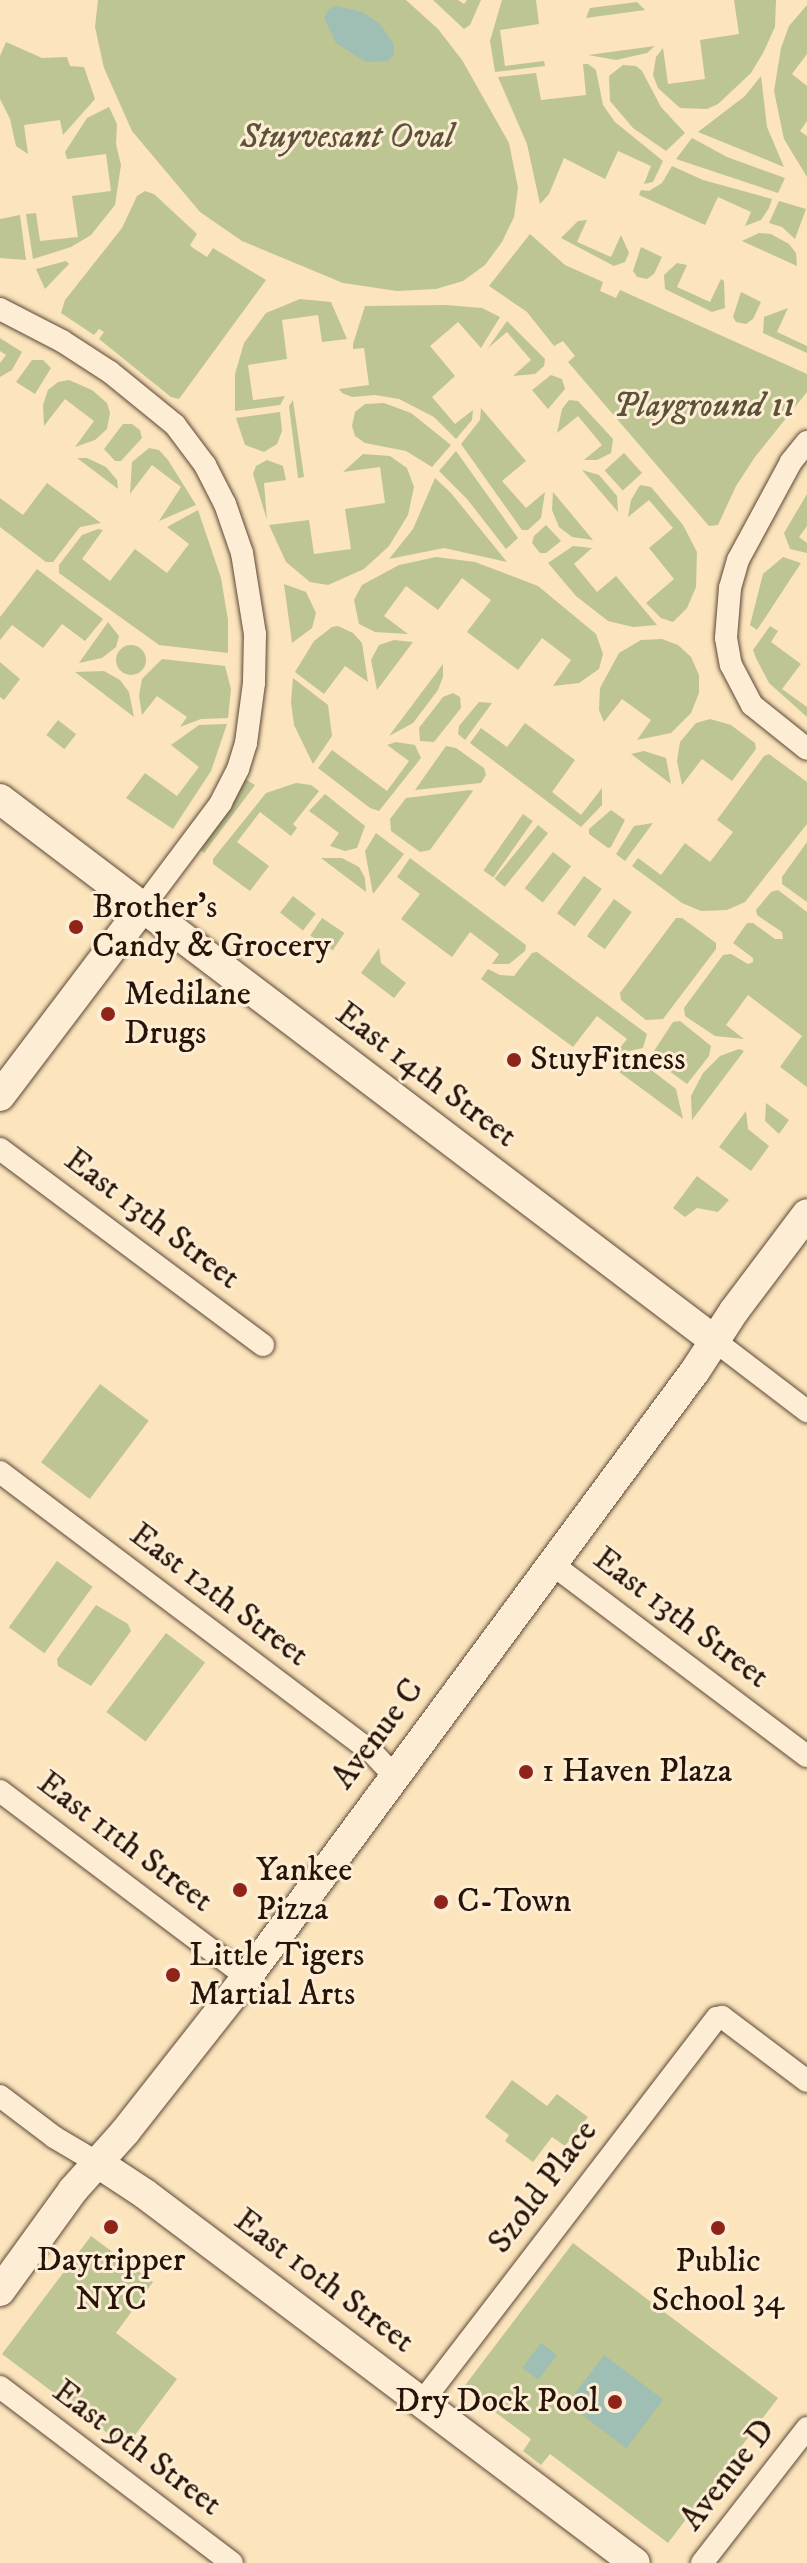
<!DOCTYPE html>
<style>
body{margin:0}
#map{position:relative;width:807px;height:2563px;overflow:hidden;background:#fce4bd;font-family:"IM FELL DW Pica",serif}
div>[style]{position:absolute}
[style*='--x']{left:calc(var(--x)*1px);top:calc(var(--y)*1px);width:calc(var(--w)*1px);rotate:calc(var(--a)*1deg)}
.green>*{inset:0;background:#bdc593;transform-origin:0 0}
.round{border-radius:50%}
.water>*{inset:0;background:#9fbeb4;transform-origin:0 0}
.roads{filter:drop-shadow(0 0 2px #5c4835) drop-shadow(0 0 2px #5c4835)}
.street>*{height:22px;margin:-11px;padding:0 11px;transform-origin:11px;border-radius:11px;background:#fdedd4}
.secondary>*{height:30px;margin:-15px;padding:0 15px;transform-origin:15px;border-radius:15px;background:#fdedd4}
.dots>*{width:22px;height:22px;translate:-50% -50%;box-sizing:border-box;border:4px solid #fdedd4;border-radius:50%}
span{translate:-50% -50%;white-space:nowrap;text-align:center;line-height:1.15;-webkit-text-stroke:6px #fdedd4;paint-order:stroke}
.park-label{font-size:34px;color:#5b5239;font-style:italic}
.poi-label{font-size:34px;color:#261408}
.left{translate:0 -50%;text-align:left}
.right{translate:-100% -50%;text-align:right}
.street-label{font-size:34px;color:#261408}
</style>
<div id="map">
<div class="green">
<i style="clip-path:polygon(98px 0,406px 0,438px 29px,462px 60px,509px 143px,518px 188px,514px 217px,502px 242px,485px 265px,463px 281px,436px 289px,397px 291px,343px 283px,242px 241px,200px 212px,132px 131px,104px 68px,95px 27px)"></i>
<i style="clip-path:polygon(433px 0,458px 0,464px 4px,467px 0,481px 0,470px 25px,464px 29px)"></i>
<i style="clip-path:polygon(502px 0,536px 0,539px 24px,500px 30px,505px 66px,544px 61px,545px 66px,495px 72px,490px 41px)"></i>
<i style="clip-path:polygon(734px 0,776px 0,775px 27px,763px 53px,751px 73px,718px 104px,707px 109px,680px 108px,658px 88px,653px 75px,656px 57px,663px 48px,668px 84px,705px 79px,700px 40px,739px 34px)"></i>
<i style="clip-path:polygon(637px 2px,645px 10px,586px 18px,590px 8px)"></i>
<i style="clip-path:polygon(807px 5px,807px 54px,792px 74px,807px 86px,807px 121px,800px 131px,807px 136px,807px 177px,784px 139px,774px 91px,781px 48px,789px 26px)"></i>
<i style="clip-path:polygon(6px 42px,42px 58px,67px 57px,70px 66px,84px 67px,95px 99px,63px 135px,60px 120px,24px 125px,28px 154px,16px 146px,10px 119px,0 99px,0 56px)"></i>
<i style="clip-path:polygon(655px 46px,647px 53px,616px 60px,588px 55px)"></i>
<i style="clip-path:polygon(583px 64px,588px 64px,596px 70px,603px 105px,615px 122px,663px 161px,653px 182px,644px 184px,651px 166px,618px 151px,605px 179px,564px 158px,549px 194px,540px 204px,527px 144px,498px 77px,536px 73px,541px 100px,586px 95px)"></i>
<i style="clip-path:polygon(623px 65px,636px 66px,642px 71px,661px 107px,685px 133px,666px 151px,633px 128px,610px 101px,609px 76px)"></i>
<i style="clip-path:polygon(761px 76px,767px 127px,784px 167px,698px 132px,745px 96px)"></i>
<i style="clip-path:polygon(109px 107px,117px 124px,116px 144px,121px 165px,115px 205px,91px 235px,71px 247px,33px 259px,26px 214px,36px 213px,40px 241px,78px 237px,72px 196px,111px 191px,106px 154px,67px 159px,65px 152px,87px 118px)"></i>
<i style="clip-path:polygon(692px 138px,727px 157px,785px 178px,778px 193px,676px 159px)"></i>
<i style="clip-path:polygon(672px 166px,703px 180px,772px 199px,769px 208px,761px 220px,745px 226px,751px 212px,718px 197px,705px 225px,639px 195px,641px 190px,649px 191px,662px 183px)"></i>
<i style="clip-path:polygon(145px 191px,154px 194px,197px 234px,190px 245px,193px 248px,207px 257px,213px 248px,266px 280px,179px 399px,171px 397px,99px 339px,104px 332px,99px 329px,94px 335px,61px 313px,65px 300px,122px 228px,137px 196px)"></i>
<i style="clip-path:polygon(779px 201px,806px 209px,795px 239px,782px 227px,769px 223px)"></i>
<i style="clip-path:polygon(20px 215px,26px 260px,0 258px,0 219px)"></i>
<i style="clip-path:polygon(587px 220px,577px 242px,611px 257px,621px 235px,629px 253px,625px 262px,614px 266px,561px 238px,578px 221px)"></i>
<i style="clip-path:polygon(759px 233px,771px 234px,789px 244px,796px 253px,797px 266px,742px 241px)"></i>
<i style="clip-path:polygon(530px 234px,565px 265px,603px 282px,600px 291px,616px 298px,620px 290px,807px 374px,807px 392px,755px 457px,736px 486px,718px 525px,709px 526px,568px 362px,575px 356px,563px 341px,554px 346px,527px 312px,489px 286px)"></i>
<i style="clip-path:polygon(641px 247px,662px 257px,654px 274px,647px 279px,637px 277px,633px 271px)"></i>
<i style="clip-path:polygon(66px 261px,69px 264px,45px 289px,36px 269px)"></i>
<i style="clip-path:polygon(677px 263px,687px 265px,677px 287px,710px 302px,721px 279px,724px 281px,725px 308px,712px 312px,665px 289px,664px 275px)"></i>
<i style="clip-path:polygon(741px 292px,761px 302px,753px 319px,746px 324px,736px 322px,733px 317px)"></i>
<i style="clip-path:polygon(300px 299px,331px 302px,347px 339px,322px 342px,318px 315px,282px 320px,287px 359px,248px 365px,253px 400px,285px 396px,280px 405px,235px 411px,235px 374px,244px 343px,266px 313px)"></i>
<i style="clip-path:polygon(446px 305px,482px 308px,500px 317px,481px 348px,458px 322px,430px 346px,455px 376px,432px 397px,455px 424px,473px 410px,472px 420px,456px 439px,434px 417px,399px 399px,375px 395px,352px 397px,342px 393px,339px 389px,369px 385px,364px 348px,353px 349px,353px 344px,365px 306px)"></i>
<i style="clip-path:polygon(788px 308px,777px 332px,807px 346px,807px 353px,763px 333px,764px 317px)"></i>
<i style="clip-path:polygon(507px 321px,545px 359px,544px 366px,535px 374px,513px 376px,531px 360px,507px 332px,488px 348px)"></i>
<i style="clip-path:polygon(0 338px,22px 352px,12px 370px,0 377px,0 363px,6px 355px,0 351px)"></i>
<i style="clip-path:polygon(32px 360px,43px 360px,51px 368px,35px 394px,16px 382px)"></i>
<i style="clip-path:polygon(551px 375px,562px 379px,565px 389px,548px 409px,532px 390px)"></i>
<i style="clip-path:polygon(69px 380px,92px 390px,107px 403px,110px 413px,107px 429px,95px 440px,75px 447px,94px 421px,65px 399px,44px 426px,43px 405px,48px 390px,58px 382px)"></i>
<i style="clip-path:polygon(293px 400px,304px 477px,298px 478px,289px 406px)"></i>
<i style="clip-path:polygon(569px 400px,578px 401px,613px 439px,611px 453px,597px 460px,584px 460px,602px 445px,578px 416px,557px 433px,562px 409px)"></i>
<i style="clip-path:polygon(384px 403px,411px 413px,451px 445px,432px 467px,406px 451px,365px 443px,355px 436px,352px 426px,355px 412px,365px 404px)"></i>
<i style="clip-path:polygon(481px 408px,526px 461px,502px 481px,526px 508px,545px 492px,541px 518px,528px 530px,522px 530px,461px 444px,480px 420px)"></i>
<i style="clip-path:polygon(280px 412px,282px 431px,277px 444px,264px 452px,245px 445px,236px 418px)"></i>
<i style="clip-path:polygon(123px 424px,132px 424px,140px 430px,142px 438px,121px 461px,115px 461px,104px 449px)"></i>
<i style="clip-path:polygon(149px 448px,159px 450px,168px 460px,196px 505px,159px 521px,181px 487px,152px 465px,130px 494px,132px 462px)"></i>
<i style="clip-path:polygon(456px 451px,518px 538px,506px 549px,467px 499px,439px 471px)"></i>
<i style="left:624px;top:453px;width:27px;height:26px;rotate:48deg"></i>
<i style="clip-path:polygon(363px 454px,390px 456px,407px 468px,414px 487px,408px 515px,389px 546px,364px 569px,328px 585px,310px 582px,286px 562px,269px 525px,309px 520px,314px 554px,351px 549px,345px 509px,385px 503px,380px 467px,343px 472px)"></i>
<i style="clip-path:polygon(77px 458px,87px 458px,106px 467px,117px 480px,118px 489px)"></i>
<i style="clip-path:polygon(267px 460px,283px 466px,286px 480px,264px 483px,267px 520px,253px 474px,256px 466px)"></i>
<i style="clip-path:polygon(582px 470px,599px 475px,617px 496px,618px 512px)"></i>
<i style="clip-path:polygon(435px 478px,451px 493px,507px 562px,444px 548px,389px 559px,413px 529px)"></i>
<i style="clip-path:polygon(47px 483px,101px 523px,80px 527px,53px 562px,46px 562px,0 527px,0 498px,23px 515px)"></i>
<i style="clip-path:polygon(640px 485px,651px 487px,683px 525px,697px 552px,696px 587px,687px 608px,673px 622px,661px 618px,646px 603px,674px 579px,649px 548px,673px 528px,649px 500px,628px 517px,631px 500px)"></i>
<i style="clip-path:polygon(553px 492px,593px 540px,572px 537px,559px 527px,552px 510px)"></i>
<i style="clip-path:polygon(807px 494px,807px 526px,799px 537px,807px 543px,807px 553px,790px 549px,784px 533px)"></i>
<i style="clip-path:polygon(198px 510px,221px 578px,228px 620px,228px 653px,159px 645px,59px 573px,59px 565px,82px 535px,98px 529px,103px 530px,82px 559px,110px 581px,135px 549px,167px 573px,189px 544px,167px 527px)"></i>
<i style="clip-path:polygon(546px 525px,561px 541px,546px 553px,540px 553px,532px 543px,534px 536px)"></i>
<i style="clip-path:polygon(573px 546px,592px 548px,574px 564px,597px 592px,616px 576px,657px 625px,633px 627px,608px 621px,576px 596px,548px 563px)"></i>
<i style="clip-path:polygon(436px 557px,475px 562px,538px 586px,596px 634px,603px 654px,599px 669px,579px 683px,553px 686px,571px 660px,542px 638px,518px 670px,467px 632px,491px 600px,462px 578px,438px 610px,406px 586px,384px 616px,408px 634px,375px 632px,359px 624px,354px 600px,362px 585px,399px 565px)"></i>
<i style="clip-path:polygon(783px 557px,801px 563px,757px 630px,750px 625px,763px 574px)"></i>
<i style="clip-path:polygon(37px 569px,103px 619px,85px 641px,62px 624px,43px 648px,12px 625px,0 640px,0 617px)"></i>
<i style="clip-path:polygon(284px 584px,306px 592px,316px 613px,312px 628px,292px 643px)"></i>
<i style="clip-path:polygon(108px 622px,119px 636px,116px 647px,102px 658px,79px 663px)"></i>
<i style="clip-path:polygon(338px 626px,353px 633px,362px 643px,368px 682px,345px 666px,324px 694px,295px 672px,314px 641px,332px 627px)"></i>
<i style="clip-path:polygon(770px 626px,778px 631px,771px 642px,801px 664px,782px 689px,807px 707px,807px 717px,769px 683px,756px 658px,753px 650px)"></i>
<i style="clip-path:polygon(662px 639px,678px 645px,691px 657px,699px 675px,699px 693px,691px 713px,671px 733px,637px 740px,651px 720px,622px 699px,604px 722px,599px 710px,600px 688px,619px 653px,641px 640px)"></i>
<i style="clip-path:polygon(394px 640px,413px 642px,377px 690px,371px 660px,379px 645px)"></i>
<i class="round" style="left:116px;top:645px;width:30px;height:30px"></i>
<i style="clip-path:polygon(162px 659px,225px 666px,231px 689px,228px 718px,201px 719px,180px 727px,187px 717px,157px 696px,142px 715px,139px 696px,142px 679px)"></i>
<i style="clip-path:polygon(0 662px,20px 679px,4px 700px,0 697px)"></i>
<i style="clip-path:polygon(443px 664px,443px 677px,438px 690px,413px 723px,389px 736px)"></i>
<i style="clip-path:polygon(104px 671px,120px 680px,129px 692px,134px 717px,75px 672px)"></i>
<i style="clip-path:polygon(293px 678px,328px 705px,332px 736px,313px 764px,294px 725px,291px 702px)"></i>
<i style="clip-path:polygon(453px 693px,460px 697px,461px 708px,434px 742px,420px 741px,419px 728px,443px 697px)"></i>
<i style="clip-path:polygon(479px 702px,492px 703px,465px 740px,458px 734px,459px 726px)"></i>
<i style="clip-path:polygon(710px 719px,731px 725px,755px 743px,756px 749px,732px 781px,702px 759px,682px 785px,677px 761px,680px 742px,696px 723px)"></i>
<i style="left:58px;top:720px;width:23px;height:19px;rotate:38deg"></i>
<i style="clip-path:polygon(525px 723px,575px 760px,552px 792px,581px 815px,602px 788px,602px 805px,581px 827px,470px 743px,481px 728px,507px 747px)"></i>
<i style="clip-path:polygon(227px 724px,211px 771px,173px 829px,126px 798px,145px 773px,177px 796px,199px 767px,171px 745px,199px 725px)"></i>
<i style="clip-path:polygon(396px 742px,415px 745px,421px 758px,379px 811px,370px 808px,318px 768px,332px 750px,387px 791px,409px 761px,387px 745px)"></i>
<i style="clip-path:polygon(446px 746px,456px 748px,484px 768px,486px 775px,481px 783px,415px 790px)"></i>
<i style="clip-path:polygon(644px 751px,666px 758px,671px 784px,631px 754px)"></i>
<i style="clip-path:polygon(769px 754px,807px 782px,807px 824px,745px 902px,727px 910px,701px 911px,682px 903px,632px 866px,638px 858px,661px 875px,685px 843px,710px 862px,733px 832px,717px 820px,764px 756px)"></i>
<i style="clip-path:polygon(245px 779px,255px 785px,204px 853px,200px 849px)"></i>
<i style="clip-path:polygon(296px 783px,311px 785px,319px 791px,293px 824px,297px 828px,291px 836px,260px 812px,237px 842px,269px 866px,250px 891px,213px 864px,213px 859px,266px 793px)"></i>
<i style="clip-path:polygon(470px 790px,473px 791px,430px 850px,420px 852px,391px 831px,390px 819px,406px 798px)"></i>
<i style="clip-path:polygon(325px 794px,365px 826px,357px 848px,345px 851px,330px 846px,339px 833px,309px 811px)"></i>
<i style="clip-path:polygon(611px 810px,625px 820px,611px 847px,608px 848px,589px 834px,589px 829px)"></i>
<i style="left:523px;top:814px;width:12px;height:69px;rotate:35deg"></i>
<i style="clip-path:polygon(653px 823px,625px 861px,616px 854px,634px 826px)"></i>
<i style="left:538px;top:825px;width:13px;height:69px;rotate:39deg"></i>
<i style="clip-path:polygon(376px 833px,404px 854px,373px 894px,365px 851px)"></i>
<i style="clip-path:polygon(807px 842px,807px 902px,782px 884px,782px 877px)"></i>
<i style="left:553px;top:852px;width:23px;height:46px;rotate:38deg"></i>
<i style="clip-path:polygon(321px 858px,342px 858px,359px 867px,365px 878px,366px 892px)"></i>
<i style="clip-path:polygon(410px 858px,526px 945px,525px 951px,509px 964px,492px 964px,499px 954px,470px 932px,452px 957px,401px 919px,420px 894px,397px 877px)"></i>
<i style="left:584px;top:876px;width:22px;height:46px;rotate:36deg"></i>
<i style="clip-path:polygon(778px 890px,807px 912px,807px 1087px,780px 1067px,802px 1036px,748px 995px,726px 1025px,744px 1039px,715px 1036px,685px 1016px,684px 1008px,723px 955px,731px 954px,748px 964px,753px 962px,753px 958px,733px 943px,747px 923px,753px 923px,775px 939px,783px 939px,782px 932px,757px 915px,756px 910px,771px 892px)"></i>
<i style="left:293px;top:896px;width:29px;height:21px;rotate:38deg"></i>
<i style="left:614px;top:899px;width:22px;height:46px;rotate:36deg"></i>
<i style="left:322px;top:918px;width:27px;height:21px;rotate:34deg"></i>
<i style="clip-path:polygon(676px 918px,682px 918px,716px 943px,716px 949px,663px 1019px,646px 1020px,621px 1000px,620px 993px)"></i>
<i style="clip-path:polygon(379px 948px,381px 963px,406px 983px,394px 998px,361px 973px)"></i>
<i style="clip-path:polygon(537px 952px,647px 1034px,643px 1048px,615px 1054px,627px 1039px,597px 1016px,573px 1047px,481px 979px,488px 969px,500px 975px,514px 976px,532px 953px)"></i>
<i style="clip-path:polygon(680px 1021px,711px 1046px,709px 1056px,687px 1084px,650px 1057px,673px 1022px)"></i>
<i style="clip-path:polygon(739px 1049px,744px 1051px,692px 1120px,691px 1096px,703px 1073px,720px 1056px)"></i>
<i style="clip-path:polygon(631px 1063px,646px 1066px,676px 1089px,683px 1119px,611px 1066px)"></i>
<i style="clip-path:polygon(766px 1103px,789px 1120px,779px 1134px,765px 1121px)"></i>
<i style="clip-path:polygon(746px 1111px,748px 1129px,769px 1146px,751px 1171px,719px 1147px)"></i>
<i style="clip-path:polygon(697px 1176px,729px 1200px,718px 1212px,697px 1208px,685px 1217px,673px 1208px)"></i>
<i style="left:100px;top:1384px;width:61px;height:98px;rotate:37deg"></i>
<i style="left:57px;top:1561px;width:44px;height:82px;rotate:36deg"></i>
<i style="clip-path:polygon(96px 1605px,128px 1624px,131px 1631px,91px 1686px,58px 1666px,57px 1659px)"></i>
<i style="left:166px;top:1633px;width:49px;height:99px;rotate:37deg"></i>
<i style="clip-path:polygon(512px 2080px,547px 2106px,557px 2094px,588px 2117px,565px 2146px,552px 2137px,533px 2162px,505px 2141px,509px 2135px,485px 2117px)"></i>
<i style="clip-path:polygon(91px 2236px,153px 2282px,116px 2333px,177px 2379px,126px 2447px,2px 2354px)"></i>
<i style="clip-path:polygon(573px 2243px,778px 2398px,668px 2543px,550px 2454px,541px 2465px,523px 2451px,531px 2439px,463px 2388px)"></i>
</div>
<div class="water">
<i style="clip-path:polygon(337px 6px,362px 12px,380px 24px,394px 44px,394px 54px,388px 61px,366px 62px,336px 43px,324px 18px,329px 9px)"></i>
<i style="left:541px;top:2343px;width:20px;height:31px;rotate:37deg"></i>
<i style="left:604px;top:2355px;width:74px;height:61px;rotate:37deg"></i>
</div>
<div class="roads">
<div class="street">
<i style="--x:0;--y:309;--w:70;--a:27.3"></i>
<i style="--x:62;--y:341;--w:57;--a:32.9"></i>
<i style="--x:110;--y:372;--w:84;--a:39.2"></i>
<i style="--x:175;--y:425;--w:50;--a:53.1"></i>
<i style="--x:205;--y:465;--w:44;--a:62.9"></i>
<i style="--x:225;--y:504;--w:52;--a:70.9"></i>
<i style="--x:242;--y:553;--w:82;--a:80.9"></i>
<i style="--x:255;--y:634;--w:49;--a:91.2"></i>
<i style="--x:254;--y:683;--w:61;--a:97.6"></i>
<i style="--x:246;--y:743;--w:27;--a:107"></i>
<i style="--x:238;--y:769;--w:38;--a:117"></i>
<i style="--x:221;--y:803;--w:130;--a:126.9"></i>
<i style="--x:807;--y:442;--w:26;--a:129"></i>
<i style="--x:791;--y:462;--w:111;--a:118.4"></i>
<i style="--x:738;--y:560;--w:29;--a:106"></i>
<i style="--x:730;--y:588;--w:50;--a:94.6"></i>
<i style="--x:726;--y:638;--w:27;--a:80"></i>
<i style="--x:731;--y:665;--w:45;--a:62.3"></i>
<i style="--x:752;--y:705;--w:70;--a:38.7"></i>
<i style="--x:0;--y:1149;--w:328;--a:36.7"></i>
<i style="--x:715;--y:1341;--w:116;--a:37.3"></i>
<i style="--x:0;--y:1472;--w:466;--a:37"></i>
<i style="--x:372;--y:1752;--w:33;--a:47"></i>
<i style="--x:552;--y:1564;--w:319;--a:37"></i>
<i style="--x:0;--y:1791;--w:309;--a:37"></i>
<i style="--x:0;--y:2096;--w:68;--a:37.2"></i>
<i style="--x:54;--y:2137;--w:51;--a:30.6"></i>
<i style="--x:0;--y:2387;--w:291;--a:37.2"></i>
<i style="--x:422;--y:2402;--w:484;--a:-52.5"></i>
<i style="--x:717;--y:2018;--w:5;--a:-11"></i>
<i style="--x:722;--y:2017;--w:106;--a:37"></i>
<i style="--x:702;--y:2563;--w:171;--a:-52.1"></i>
</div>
<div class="secondary">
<i style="--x:0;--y:799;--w:897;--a:37.16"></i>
<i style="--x:0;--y:1096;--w:237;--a:-52.9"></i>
<i style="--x:98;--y:2163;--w:56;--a:33.4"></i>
<i style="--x:145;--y:2194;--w:613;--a:36.98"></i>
<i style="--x:0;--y:2291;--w:125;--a:-54.1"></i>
<i style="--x:73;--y:2190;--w:78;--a:-48.1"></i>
<i style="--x:125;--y:2132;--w:197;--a:-51.8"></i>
<i style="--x:247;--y:1977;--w:754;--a:-53.53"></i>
<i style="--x:695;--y:1371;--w:72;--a:-57"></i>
<i style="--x:734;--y:1311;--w:121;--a:-53"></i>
</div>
</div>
<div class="dots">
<i style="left:76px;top:927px;background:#8f2418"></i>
<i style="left:108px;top:1014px;background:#8f2418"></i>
<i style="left:514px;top:1060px;background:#8f2418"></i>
<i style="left:526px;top:1772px;background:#8f2418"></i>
<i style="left:240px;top:1890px;background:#8f2418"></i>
<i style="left:441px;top:1902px;background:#8f2418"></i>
<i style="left:173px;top:1975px;background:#8f2418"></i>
<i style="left:111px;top:2227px;background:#8f2418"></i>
<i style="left:718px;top:2228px;background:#8f2418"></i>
<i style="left:615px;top:2402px;background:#8f2418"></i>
</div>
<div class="park-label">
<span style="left:347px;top:138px">Stuyvesant Oval</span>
<span style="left:704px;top:407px">Playground 11</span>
</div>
<div class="poi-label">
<span class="left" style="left:92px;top:927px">Brother's<br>Candy &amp; Grocery</span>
<span class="left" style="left:124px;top:1014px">Medilane<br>Drugs</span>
<span class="left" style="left:530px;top:1060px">StuyFitness</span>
<span class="left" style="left:542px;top:1772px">1 Haven Plaza</span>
<span class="left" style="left:256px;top:1890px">Yankee<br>Pizza</span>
<span class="left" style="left:457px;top:1902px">C-Town</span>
<span class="left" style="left:189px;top:1975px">Little Tigers<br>Martial Arts</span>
<span style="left:111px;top:2280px">Daytripper<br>NYC</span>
<span style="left:718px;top:2281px">Public<br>School 34</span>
<span class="right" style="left:599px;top:2402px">Dry Dock Pool</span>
</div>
<div class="street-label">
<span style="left:426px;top:1075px;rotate:37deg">East 14th Street</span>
<span style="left:152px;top:1219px;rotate:37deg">East 13th Street</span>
<span style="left:219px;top:1595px;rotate:37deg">East 12th Street</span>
<span style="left:681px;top:1618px;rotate:37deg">East 13th Street</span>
<span style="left:378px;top:1734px;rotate:-53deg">Avenue C</span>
<span style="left:125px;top:1842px;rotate:37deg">East 11th Street</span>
<span style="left:543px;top:2187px;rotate:-53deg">Szold Place</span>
<span style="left:324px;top:2281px;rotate:37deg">East 10th Street</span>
<span style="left:137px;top:2448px;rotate:37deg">East 9th Street</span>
<span style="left:728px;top:2475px;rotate:-52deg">Avenue D</span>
</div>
</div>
